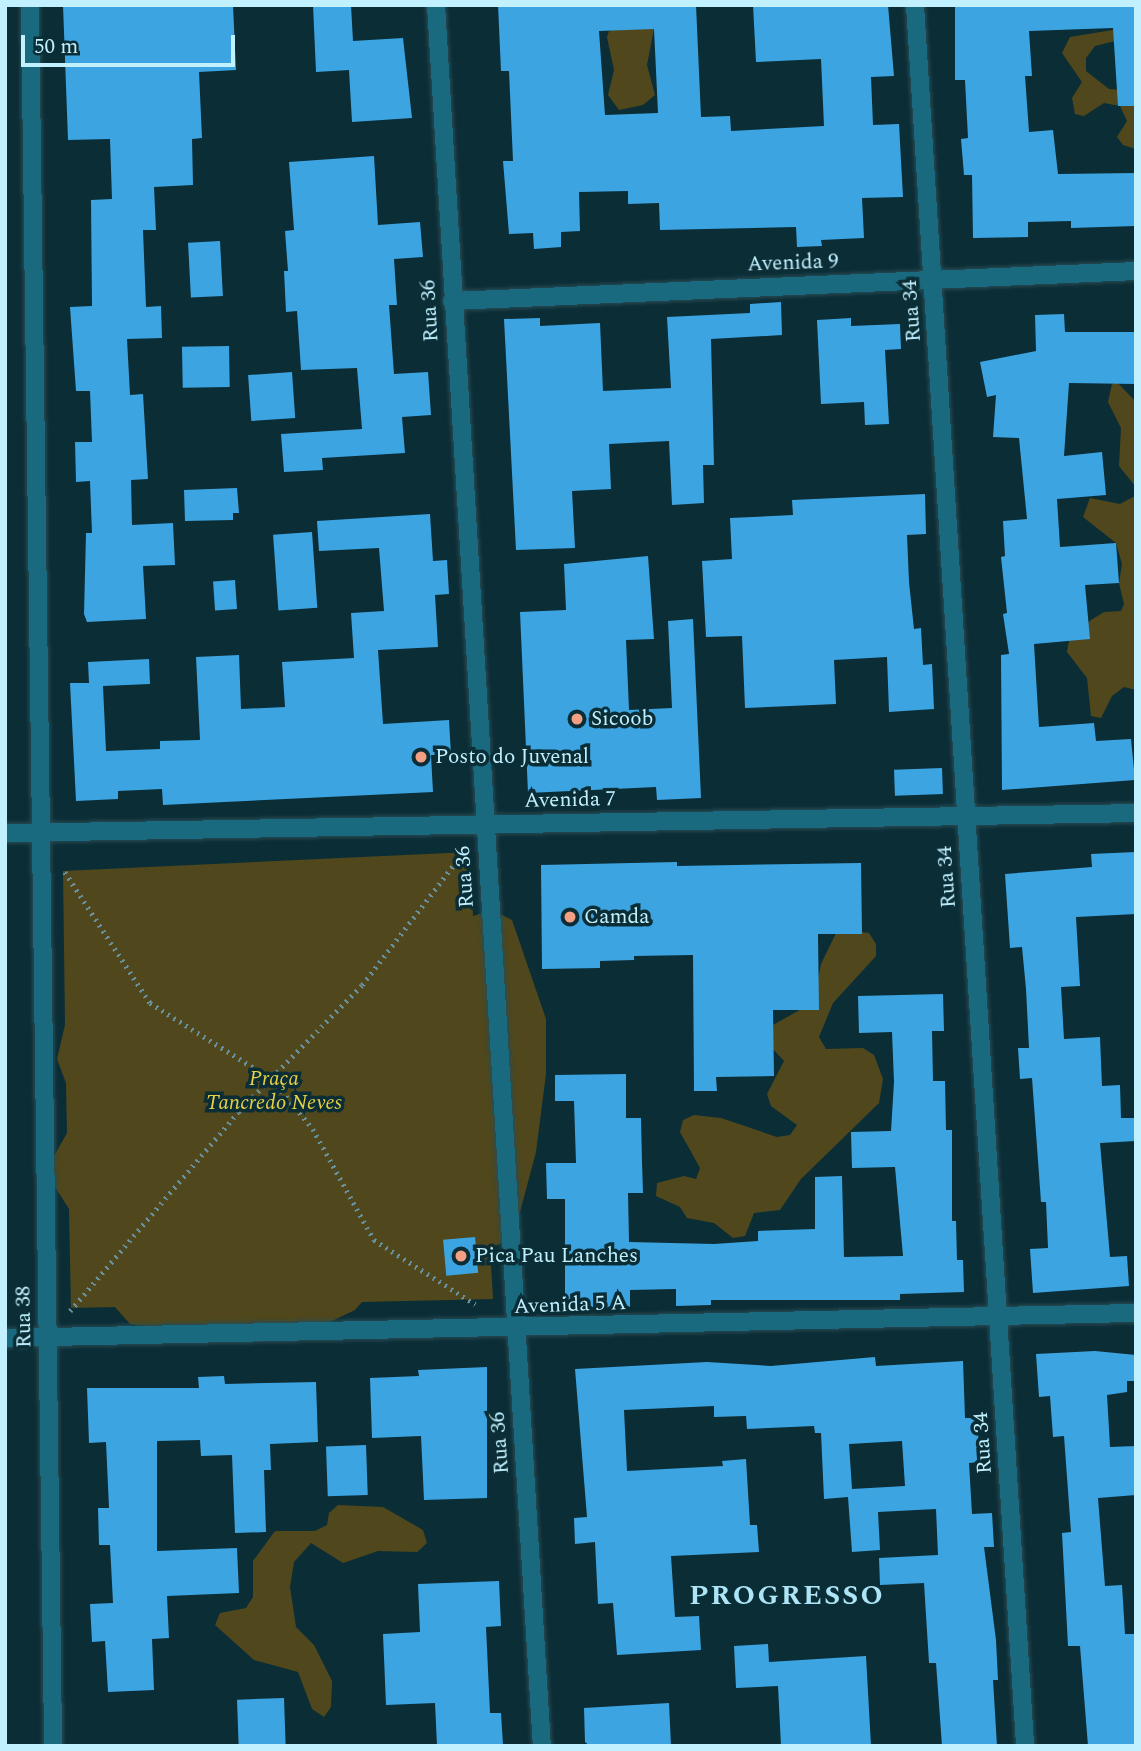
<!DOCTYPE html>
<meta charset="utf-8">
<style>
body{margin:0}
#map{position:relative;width:1141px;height:1751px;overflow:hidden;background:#0b2d36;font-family:Spectral,serif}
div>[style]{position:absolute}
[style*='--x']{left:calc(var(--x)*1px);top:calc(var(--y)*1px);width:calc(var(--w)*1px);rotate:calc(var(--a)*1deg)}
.green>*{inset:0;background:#50481c}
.building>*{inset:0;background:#3da4e2;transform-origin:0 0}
.path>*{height:4.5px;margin-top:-2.25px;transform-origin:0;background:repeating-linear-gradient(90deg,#68919d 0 2px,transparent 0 7px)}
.roads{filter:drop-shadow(0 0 2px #284c56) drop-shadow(0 0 2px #284c56)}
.minor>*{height:18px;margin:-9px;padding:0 9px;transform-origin:9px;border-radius:9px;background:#196a7f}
.dots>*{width:19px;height:19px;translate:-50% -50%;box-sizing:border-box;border:4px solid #0b2d36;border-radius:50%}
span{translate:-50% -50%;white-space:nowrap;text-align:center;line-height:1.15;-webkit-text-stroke:7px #0b2d36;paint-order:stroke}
.street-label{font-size:21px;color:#c1f0ff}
.poi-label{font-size:21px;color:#c1f0ff}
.left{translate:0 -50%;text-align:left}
.park-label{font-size:21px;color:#e8d045;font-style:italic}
.district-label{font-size:28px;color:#ade5f7;font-weight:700;letter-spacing:2px}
.frame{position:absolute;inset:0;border:7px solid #c1f0ff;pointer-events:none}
.scale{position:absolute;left:21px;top:35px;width:214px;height:32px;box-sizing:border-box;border:4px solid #c1f0ff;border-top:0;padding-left:9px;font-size:21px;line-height:24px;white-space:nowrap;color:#c1f0ff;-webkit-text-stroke:5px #0b2d36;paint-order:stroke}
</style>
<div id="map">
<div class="green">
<i style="clip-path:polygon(640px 23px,654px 29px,647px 65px,655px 95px,643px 105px,619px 110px,608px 95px,614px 70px,607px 37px,609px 31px)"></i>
<i style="clip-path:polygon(1125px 28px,1115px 41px,1095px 46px,1086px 58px,1086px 71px,1109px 89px,1136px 91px,1136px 149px,1123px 145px,1117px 137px,1127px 121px,1120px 106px,1104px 103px,1084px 116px,1075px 114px,1072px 98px,1082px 82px,1062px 53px,1070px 37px)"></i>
<i style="clip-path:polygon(1117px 382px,1136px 402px,1136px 690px,1124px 687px,1112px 696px,1101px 718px,1091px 716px,1087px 678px,1067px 652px,1069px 641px,1091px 620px,1104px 612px,1121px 611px,1124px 604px,1119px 583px,1122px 564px,1116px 543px,1083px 517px,1090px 498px,1120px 504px,1135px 496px,1135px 486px,1119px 466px,1121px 428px,1108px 402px,1112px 384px)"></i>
<i style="clip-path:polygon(470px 852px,473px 916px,492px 910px,512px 920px,546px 1019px,546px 1074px,536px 1152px,517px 1223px,502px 1243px,490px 1248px,493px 1299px,362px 1302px,355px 1310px,330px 1322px,282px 1339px,256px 1342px,130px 1324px,115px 1307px,71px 1308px,69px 1209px,50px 1179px,54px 1156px,67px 1133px,66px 1083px,57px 1059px,65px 1025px,63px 871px)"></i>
<i style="clip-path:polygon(838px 929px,869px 933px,876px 944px,876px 956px,833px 1003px,819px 1037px,826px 1049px,863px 1048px,874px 1055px,883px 1079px,879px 1103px,801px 1179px,780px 1210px,754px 1213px,745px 1236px,733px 1238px,714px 1223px,687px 1218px,680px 1207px,656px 1196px,657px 1183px,684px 1176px,696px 1179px,700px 1168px,680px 1132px,683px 1120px,694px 1115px,721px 1118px,777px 1137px,790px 1135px,797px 1125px,771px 1106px,767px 1094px,784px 1061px,773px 1049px,771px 1026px,805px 1007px,815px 993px,821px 964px)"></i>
<i style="clip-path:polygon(338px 1505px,383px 1507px,423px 1530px,427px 1543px,417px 1552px,378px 1551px,343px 1563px,311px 1543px,294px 1562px,290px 1587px,296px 1627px,314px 1645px,332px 1681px,331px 1707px,324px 1717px,312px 1709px,298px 1672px,254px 1660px,215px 1625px,220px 1613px,246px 1608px,253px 1597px,253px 1561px,275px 1531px,315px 1531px,327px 1525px,329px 1513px)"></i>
</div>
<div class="building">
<i style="clip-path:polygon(63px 5px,233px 5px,236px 70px,199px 72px,202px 138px,192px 139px,193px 185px,154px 187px,156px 230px,143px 230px,146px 307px,161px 306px,162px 338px,127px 339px,130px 395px,143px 394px,148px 479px,131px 480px,132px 525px,173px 523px,175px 565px,143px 566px,146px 619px,87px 622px,84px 614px,86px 533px,92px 533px,90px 481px,76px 482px,75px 442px,92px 442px,90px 391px,76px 391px,70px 307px,92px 306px,91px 200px,112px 199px,110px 139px,68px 140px)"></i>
<i style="clip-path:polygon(313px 5px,351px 5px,353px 41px,403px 38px,412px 118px,352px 122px,349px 70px,316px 72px)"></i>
<i style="clip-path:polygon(evenodd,498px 5px,696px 5px,701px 117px,730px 116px,731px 131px,824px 126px,821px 59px,756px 62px,753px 5px,888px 5px,894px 76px,871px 77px,873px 125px,899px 124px,903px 197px,862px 198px,864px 238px,821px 240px,822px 246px,797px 247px,796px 227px,660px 230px,659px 203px,628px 204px,628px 191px,579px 192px,580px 231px,561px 232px,561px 247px,534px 249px,533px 233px,509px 234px,503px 161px,513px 161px,509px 71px,501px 71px,498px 5px,654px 29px,658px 113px,605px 115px,599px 31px,654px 29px)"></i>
<i style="clip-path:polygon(955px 5px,1136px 5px,1136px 106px,1118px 106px,1113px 28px,1029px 31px,1032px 76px,1025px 76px,1029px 132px,1053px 130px,1058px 174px,1136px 173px,1136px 226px,1071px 228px,1071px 221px,1028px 222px,1028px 237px,973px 238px,972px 175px,964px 175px,961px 139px,968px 138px,965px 80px,955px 80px)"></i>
<i style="clip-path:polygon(374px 156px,378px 225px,420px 222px,423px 257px,394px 259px,397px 305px,389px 305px,394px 374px,428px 372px,431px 415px,402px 417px,405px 453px,322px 458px,323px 470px,284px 472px,281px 434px,362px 429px,357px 368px,301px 370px,297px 311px,286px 312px,284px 271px,288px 271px,285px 231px,294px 230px,289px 162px)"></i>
<i style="left:220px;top:241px;width:55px;height:32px;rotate:87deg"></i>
<i style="clip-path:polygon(781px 302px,782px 335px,711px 339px,714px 465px,703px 465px,704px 503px,672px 505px,669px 441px,609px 444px,611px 489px,572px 491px,575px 548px,516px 550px,504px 319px,540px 318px,540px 326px,600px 323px,603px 391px,671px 388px,667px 317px,750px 313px,750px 304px)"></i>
<i style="clip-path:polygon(1064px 314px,1065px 332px,1136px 332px,1136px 384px,1069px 383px,1064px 456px,1102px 452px,1106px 495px,1057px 499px,1060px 547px,1116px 543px,1119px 583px,1085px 585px,1090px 639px,1034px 644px,1039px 727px,1094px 723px,1096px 741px,1131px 739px,1135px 780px,1002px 790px,1001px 655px,1009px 654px,1003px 614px,1007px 613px,1001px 557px,1005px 556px,1003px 521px,1027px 519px,1019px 438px,993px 437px,996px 395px,987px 397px,980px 362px,1036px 351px,1035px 315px)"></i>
<i style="clip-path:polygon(851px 318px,851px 326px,900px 324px,901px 349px,885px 350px,889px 424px,865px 425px,864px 402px,821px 404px,817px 320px)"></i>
<i style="left:229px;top:346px;width:41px;height:47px;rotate:89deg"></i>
<i style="left:292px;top:372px;width:46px;height:44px;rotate:86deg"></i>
<i style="clip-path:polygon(237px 488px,239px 513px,233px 513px,233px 520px,185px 521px,184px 490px)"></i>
<i style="clip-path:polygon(925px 494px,926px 534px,907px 535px,909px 582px,914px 629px,921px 628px,923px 665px,932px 664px,934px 709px,889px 712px,887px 657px,834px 660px,836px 704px,745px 708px,742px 636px,706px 637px,702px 561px,732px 559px,730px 518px,793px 515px,792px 500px)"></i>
<i style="clip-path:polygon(430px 514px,433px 561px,447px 560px,449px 594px,435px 595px,438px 647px,378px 650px,383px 724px,449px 720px,451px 755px,431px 755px,433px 792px,163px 805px,162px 789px,118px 791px,118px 799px,76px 801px,70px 683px,89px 683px,88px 662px,149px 659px,150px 684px,103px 686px,106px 751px,160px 749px,160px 741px,200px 740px,196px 657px,239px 655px,241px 709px,285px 707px,282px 662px,354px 658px,351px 613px,384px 611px,379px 548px,319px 551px,317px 521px)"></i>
<i style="left:312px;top:532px;width:76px;height:39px;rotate:86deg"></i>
<i style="clip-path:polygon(648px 556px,654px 639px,626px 640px,629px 710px,672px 708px,668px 621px,693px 619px,701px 798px,657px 800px,656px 787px,528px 793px,520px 612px,566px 610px,564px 564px)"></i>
<i style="left:235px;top:580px;width:29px;height:22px;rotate:86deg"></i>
<i style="left:942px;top:768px;width:26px;height:48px;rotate:88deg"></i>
<i style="clip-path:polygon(1136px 852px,1136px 914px,1076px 917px,1080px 986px,1061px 987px,1064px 1039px,1100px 1037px,1102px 1086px,1120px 1085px,1121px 1118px,1136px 1118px,1136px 1141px,1100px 1143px,1110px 1257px,1127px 1256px,1129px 1286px,1033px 1293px,1030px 1249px,1048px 1248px,1046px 1202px,1041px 1202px,1032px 1078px,1020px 1079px,1018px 1048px,1029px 1048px,1026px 989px,1022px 947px,1010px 948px,1005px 874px,1092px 867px,1091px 854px)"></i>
<i style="clip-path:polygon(677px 862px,677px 866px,861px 863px,862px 934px,818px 934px,819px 1010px,773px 1010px,774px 1076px,716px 1077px,717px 1091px,694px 1091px,693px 955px,634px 956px,634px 960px,600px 961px,600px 968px,542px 969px,541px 865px)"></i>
<i style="clip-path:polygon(943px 994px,944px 1031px,932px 1031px,933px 1081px,945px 1081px,946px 1130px,952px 1130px,952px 1221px,956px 1221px,957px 1260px,963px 1260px,964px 1292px,900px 1294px,900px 1300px,711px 1300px,711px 1305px,676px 1306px,676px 1289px,630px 1290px,630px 1307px,565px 1308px,565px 1199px,547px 1199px,546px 1163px,576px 1163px,574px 1101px,555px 1101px,555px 1075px,626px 1074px,626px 1118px,641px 1118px,642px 1162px,643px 1193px,628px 1193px,629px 1242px,714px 1244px,758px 1241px,758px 1231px,815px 1229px,815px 1177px,842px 1176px,844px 1257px,903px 1256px,895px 1167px,852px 1168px,851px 1132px,891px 1131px,894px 1082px,892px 1032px,859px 1033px,858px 996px)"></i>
<i style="left:475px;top:1237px;width:36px;height:32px;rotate:85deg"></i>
<i style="clip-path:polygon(1095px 1351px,1136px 1355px,1136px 1381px,1127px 1381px,1127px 1392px,1107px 1395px,1110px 1447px,1136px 1446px,1136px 1495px,1098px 1498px,1105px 1586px,1122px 1585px,1125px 1634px,1136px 1634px,1136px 1746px,1088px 1746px,1080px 1646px,1068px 1646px,1062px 1533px,1071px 1532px,1064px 1436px,1053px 1437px,1050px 1396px,1039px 1397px,1036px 1354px)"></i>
<i style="clip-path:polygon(evenodd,875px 1357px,876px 1366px,963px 1361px,965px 1418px,977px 1418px,980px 1462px,969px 1463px,972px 1514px,992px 1513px,994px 1547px,984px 1547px,996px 1640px,998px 1680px,993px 1680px,997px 1746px,942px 1746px,936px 1663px,929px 1663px,924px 1583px,880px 1585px,879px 1558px,938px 1555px,936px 1509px,878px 1512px,880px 1550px,852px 1552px,848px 1497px,824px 1499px,821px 1433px,815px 1433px,814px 1426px,747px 1429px,746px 1416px,714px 1417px,714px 1406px,624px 1410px,627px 1471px,723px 1466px,722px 1461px,746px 1459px,750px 1525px,757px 1525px,759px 1552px,671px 1556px,675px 1617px,699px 1616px,701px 1650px,617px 1655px,613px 1603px,598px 1604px,595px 1542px,575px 1544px,574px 1518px,587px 1517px,575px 1369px,707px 1362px,771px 1366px,875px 1357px,902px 1441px,905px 1486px,852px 1489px,849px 1444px,902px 1441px)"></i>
<i style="clip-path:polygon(487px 1367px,487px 1498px,424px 1500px,421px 1436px,372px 1438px,370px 1378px,419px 1376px,418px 1370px)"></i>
<i style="clip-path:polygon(224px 1376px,225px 1384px,316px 1382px,318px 1442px,270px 1444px,271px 1470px,264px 1470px,266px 1532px,235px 1533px,232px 1455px,201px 1456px,200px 1440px,157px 1441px,157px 1551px,237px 1548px,239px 1593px,167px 1596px,169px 1638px,152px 1639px,154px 1690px,108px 1692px,105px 1641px,92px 1642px,90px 1604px,113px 1603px,110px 1545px,99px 1545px,98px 1508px,109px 1508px,106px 1442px,89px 1443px,87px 1388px,199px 1388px,198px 1377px)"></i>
<i style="left:366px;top:1445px;width:50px;height:40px;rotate:88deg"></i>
<i style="clip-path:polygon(499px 1581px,501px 1626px,486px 1627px,490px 1713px,501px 1713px,503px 1745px,437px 1746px,435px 1703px,386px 1705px,383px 1634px,420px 1632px,418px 1584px)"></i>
<i style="clip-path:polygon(768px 1644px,769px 1662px,866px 1656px,871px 1746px,781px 1746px,778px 1686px,736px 1688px,734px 1646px)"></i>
<i style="left:284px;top:1698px;width:48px;height:47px;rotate:88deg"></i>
<i style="clip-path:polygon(669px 1703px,671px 1746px,590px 1746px,585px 1742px,584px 1708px)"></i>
</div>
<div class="path">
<i style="--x:65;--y:872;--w:156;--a:57"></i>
<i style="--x:150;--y:1003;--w:145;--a:32"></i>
<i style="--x:273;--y:1080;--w:63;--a:50.8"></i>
<i style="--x:313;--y:1129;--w:127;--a:61.2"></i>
<i style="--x:374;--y:1240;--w:120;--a:32.4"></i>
<i style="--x:70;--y:1311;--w:260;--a:-49.8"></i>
<i style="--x:238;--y:1112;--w:177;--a:-45.7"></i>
<i style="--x:362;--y:985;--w:170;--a:-52.7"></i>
</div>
<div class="roads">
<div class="minor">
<i style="--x:30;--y:5;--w:1741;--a:89.24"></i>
<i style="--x:436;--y:5;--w:1744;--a:86.52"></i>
<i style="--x:915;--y:5;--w:1744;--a:86.38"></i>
<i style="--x:452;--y:301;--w:685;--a:-2.51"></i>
<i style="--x:5;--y:833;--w:1131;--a:-1.01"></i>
<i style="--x:5;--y:1338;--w:1131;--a:-1.27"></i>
</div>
</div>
<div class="dots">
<i style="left:577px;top:719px;background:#f39f83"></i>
<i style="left:421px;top:757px;background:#f39f83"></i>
<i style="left:570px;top:917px;background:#f39f83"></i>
<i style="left:461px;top:1256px;background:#f39f83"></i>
</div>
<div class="street-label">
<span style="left:793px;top:263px;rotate:-2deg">Avenida 9</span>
<span style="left:430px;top:311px;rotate:-93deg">Rua 36</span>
<span style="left:912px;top:311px;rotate:-94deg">Rua 34</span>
<span style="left:570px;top:800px;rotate:-1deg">Avenida 7</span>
<span style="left:465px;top:877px;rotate:-94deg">Rua 36</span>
<span style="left:947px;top:877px;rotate:-94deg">Rua 34</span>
<span style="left:570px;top:1305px;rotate:-2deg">Avenida 5 A</span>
<span style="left:24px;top:1317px;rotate:-91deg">Rua 38</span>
<span style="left:500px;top:1443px;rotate:-94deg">Rua 36</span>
<span style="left:983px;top:1443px;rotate:-94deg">Rua 34</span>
</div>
<div class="poi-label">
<span class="left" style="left:591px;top:719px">Sicoob</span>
<span class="left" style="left:435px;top:757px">Posto do Juvenal</span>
<span class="left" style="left:584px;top:917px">Camda</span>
<span class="left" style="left:475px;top:1256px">Pica Pau Lanches</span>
</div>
<div class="park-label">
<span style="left:274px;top:1091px">Praça<br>Tancredo Neves</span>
</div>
<div class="district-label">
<span style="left:787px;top:1596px">PROGRESSO</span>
</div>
<div class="frame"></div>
<div class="scale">50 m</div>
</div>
